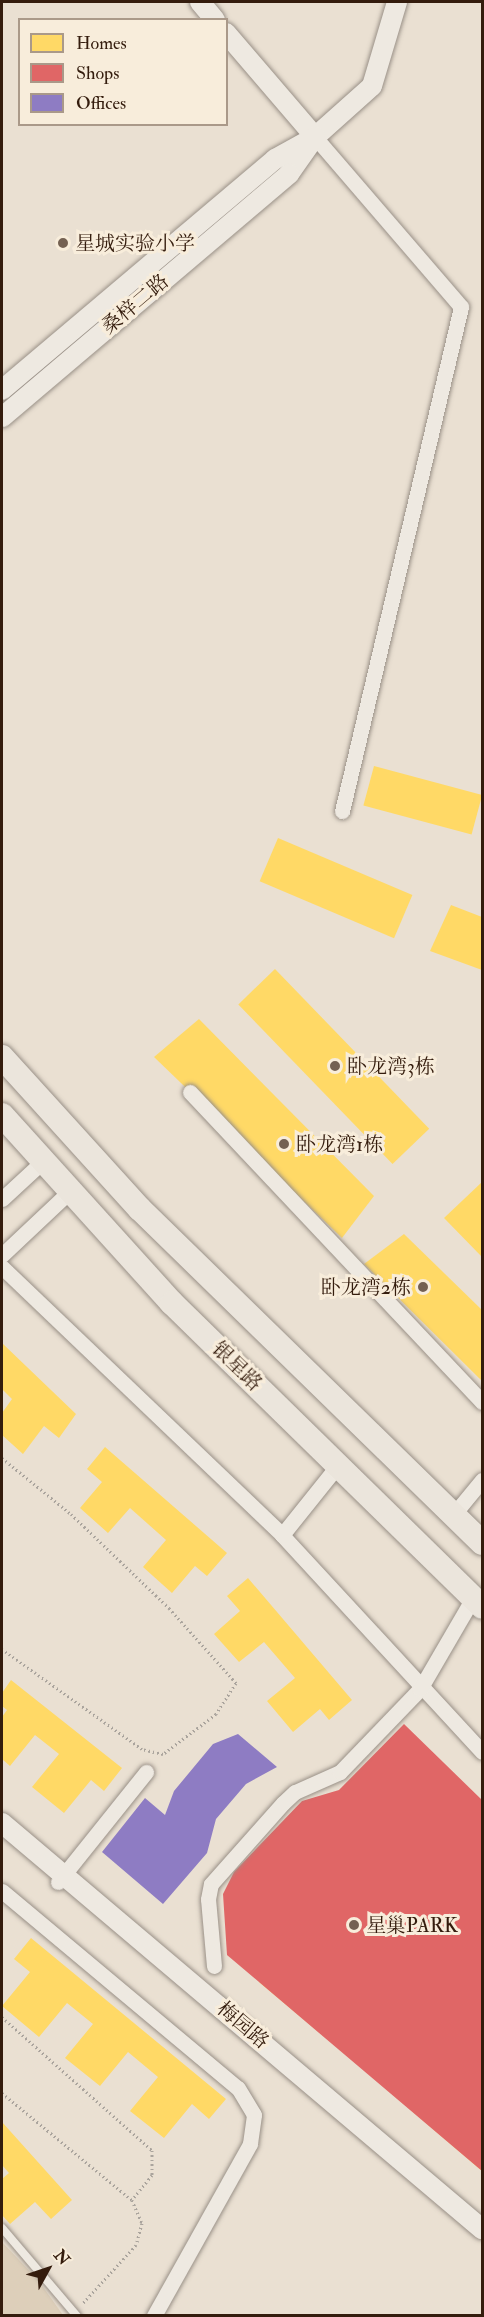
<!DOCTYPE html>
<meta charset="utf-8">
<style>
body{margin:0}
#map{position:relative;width:484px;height:2317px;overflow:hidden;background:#eae0d2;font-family:"IM FELL Double Pica","Noto Serif SC",serif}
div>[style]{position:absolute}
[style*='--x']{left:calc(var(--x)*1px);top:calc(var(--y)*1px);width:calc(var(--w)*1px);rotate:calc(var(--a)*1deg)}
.green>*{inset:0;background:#ddcfba}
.homes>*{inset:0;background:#ffd966;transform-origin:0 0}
.shops>*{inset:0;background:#e06666}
.offices>*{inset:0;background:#8e7cc3}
.path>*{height:3px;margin-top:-1.5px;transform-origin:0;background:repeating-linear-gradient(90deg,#aaa49d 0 1.5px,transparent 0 4.5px)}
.roads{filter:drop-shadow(0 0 2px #999087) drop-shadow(0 0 2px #999087)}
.service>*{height:8px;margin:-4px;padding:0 4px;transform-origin:4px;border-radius:4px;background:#eee9e1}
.minor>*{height:15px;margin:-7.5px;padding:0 7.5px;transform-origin:7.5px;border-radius:7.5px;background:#eee9e1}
.tertiary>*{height:20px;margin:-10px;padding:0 10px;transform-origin:10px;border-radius:10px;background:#eee9e1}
.primary>*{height:24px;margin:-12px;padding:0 12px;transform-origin:12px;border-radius:12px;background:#ebe5dc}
.dots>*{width:16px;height:16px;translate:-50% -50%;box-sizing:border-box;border:3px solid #f8eddb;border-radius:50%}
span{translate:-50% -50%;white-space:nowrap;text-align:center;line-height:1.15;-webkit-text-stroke:6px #f8eddb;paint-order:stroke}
.poi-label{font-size:20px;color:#341c0d}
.left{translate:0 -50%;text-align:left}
.right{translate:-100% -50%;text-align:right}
.street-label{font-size:20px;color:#341c0d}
.frame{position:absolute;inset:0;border:3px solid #341c0d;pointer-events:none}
.legend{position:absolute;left:18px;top:18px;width:210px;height:108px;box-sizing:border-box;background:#f8eddb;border:2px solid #aa9989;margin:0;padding:8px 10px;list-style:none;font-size:18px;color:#341c0d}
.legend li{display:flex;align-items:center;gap:12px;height:30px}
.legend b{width:30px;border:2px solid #aa9989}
.north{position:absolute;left:18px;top:2239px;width:60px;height:60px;-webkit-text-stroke:4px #f8eddb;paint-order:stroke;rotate:50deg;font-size:16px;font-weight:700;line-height:24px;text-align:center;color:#341c0d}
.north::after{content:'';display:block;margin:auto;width:21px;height:27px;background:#341c0d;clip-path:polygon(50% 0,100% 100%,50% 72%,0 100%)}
</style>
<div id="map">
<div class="green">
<i style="clip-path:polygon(2px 2242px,38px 2280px,63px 2315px,2px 2315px)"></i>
</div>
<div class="homes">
<i style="left:374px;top:766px;width:112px;height:41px;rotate:15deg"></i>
<i style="left:278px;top:838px;width:146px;height:47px;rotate:23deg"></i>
<i style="clip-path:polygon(451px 905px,482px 917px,482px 970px,430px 951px)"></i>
<i style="left:275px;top:969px;width:222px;height:51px;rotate:46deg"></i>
<i style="clip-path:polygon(199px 1019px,374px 1196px,342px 1238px,154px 1057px)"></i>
<i style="clip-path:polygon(482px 1182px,482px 1257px,444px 1218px)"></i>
<i style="clip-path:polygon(404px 1234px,482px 1310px,482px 1381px,364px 1264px)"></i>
<i style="clip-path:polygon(2px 1343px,76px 1414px,59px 1438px,44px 1426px,23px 1454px,2px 1435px,2px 1413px,12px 1399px,2px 1389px)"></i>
<i style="clip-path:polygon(105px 1447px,227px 1553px,207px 1576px,195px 1566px,172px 1593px,143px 1567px,166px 1540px,130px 1508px,108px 1533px,80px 1508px,102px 1482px,87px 1469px)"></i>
<i style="clip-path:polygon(248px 1578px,352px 1700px,329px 1720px,320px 1709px,293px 1732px,267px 1701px,295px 1678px,264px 1642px,239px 1662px,214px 1634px,240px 1611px,227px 1596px)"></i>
<i style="clip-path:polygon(11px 1680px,122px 1768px,104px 1791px,91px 1780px,64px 1813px,32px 1787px,59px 1754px,35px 1735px,10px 1766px,2px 1759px,2px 1717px,7px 1710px,2px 1706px,2px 1693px)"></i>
<i style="clip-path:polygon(31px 1938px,226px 2099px,209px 2119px,192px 2104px,164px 2138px,130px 2111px,158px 2077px,128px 2052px,100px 2086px,65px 2058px,93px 2024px,67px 2003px,39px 2037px,2px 2006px,30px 1972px,14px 1959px)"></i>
<i style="left:284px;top:1952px;width:130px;height:39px;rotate:40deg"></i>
<i style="clip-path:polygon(410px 2057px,482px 2119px,482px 2171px,385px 2088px)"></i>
<i style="clip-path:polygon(2px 2122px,72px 2200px,51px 2219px,35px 2202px,10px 2224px,2px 2215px,2px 2179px,9px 2173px,2px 2165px)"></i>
</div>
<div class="shops">
<i style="clip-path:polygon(404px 1724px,482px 1800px,482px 2171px,227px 1955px,223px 1894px,234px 1872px,302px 1801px,339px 1790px)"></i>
</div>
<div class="offices">
<i style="clip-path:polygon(238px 1734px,277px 1767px,246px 1784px,216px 1819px,207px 1853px,163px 1904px,102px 1852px,145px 1798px,165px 1815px,174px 1791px,213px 1744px)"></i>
</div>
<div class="path">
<i style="--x:2;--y:1458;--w:89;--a:39.1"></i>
<i style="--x:71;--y:1514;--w:136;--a:43.8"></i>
<i style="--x:169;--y:1608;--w:101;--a:48.2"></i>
<i style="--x:236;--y:1683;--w:37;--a:123"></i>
<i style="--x:216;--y:1714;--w:66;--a:143"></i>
<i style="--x:163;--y:1754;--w:22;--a:-167"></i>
<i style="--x:142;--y:1749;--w:172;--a:-144.5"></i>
<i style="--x:2;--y:2017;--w:200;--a:41.6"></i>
<i style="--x:152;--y:2150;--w:25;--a:90"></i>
<i style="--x:152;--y:2175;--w:32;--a:129"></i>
<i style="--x:2;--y:2093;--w:168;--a:39.5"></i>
<i style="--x:132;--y:2200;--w:25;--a:67"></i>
<i style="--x:142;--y:2223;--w:23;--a:105"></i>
<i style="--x:136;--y:2245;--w:79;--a:132.4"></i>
</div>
<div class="roads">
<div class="service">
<i style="--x:2;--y:2228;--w:116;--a:49.6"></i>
</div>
<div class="minor">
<i style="--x:315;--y:137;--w:224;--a:49.3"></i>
<i style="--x:461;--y:307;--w:518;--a:103.28"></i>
<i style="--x:190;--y:1092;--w:426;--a:46.7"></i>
<i style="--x:2;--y:1199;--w:56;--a:-42.8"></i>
<i style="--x:2;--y:1255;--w:93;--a:-43.3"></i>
<i style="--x:2;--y:1267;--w:388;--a:43.7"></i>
<i style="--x:282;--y:1535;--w:295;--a:47.3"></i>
<i style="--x:454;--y:1514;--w:44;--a:-50.5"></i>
<i style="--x:282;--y:1535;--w:90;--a:-51.3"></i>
<i style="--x:58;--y:1882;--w:141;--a:-51.3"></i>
<i style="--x:2;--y:1891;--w:307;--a:39.9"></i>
<i style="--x:238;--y:2088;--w:31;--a:59"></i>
<i style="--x:254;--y:2115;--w:29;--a:98"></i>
<i style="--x:250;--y:2144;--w:197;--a:119.2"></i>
<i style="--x:214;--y:1966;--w:67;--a:-95.1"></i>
<i style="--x:208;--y:1899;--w:15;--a:-79"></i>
<i style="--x:211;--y:1884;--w:108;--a:-48.4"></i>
<i style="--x:283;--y:1803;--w:16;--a:-43"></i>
<i style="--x:295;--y:1792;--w:49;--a:-24"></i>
<i style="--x:340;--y:1772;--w:115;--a:-46.1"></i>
<i style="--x:420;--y:1689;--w:105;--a:-59.8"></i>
</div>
<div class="tertiary">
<i style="--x:200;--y:2;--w:23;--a:50"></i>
<i style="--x:226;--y:33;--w:137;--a:49.4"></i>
<i style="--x:315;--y:137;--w:76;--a:-41.8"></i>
<i style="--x:372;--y:86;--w:88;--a:-73.4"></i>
<i style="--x:2;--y:390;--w:358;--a:-40.2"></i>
<i style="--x:275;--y:159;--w:46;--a:-28.8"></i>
<i style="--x:315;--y:137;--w:45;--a:125.1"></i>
<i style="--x:289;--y:174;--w:376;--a:139.7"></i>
<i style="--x:2;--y:1823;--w:629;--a:40.23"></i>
</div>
<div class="primary">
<i style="--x:2;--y:1057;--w:205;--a:47.8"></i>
<i style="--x:140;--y:1209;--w:478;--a:44.3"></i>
<i style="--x:2;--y:1115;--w:253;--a:47.9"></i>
<i style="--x:172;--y:1303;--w:434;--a:44.4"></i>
</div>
</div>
<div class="dots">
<i style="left:63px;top:243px;background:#746152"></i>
<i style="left:335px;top:1066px;background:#746152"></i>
<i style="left:284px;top:1144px;background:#746152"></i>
<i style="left:423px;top:1287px;background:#746152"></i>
<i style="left:354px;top:1925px;background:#746152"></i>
</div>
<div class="poi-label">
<span class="left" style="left:75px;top:243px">星城实验小学</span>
<span class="left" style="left:347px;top:1066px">卧龙湾3栋</span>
<span class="left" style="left:296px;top:1144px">卧龙湾1栋</span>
<span class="right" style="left:411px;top:1287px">卧龙湾2栋</span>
<span class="left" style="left:366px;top:1925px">星巢PARK</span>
</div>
<div class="street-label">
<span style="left:135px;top:304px;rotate:-40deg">桑梓二路</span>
<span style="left:237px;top:1366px;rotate:44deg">银星路</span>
<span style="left:243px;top:2025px;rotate:40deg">梅园路</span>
</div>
<div class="frame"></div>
<ul class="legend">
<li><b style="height:16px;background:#ffd966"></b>Homes</li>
<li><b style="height:16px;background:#e06666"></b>Shops</li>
<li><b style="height:16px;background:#8e7cc3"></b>Offices</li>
</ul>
<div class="north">N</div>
</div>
